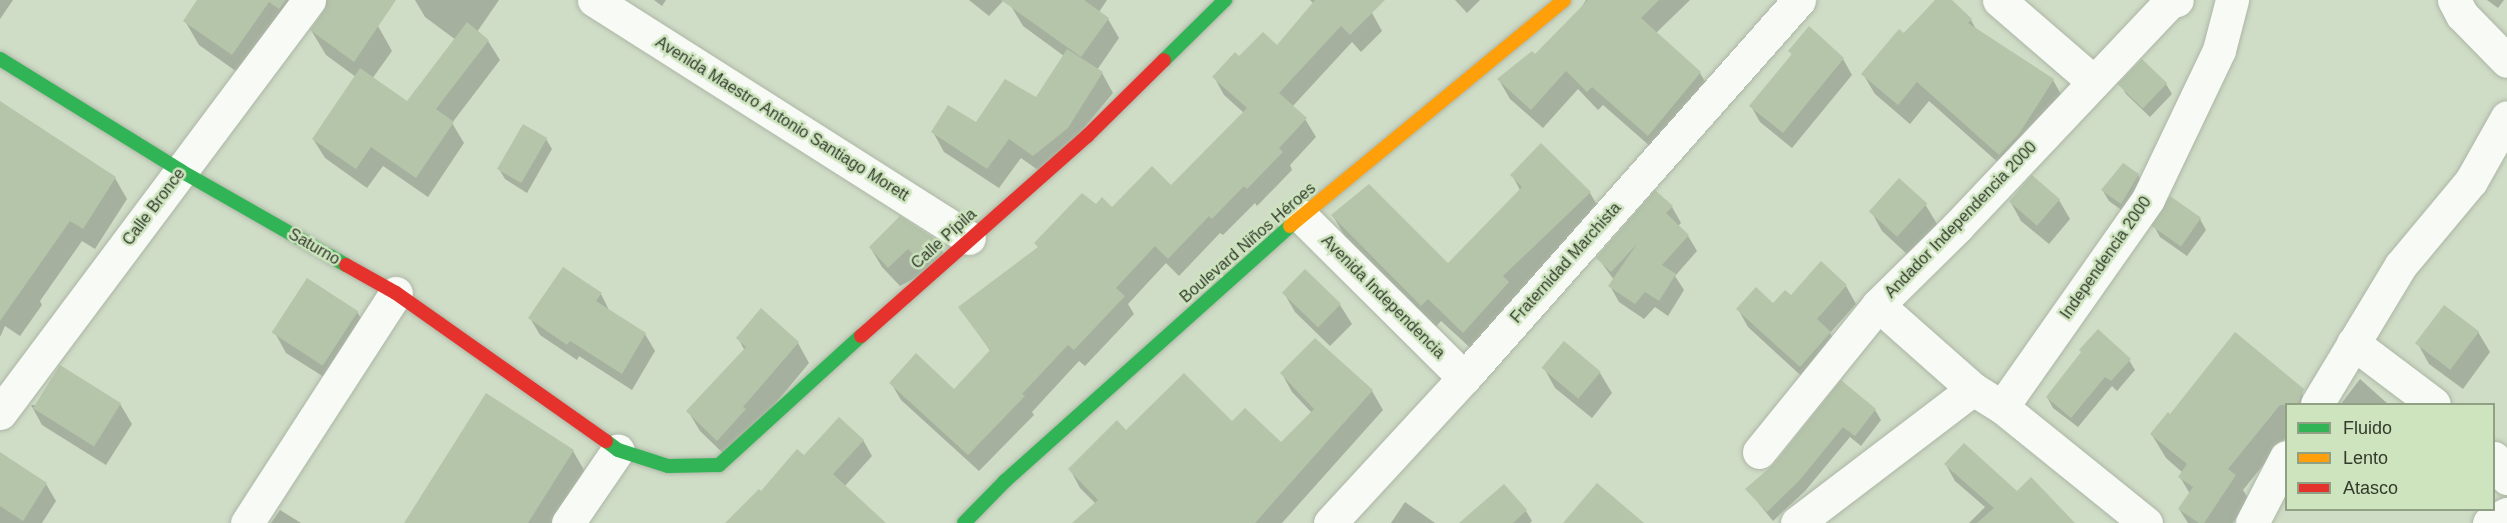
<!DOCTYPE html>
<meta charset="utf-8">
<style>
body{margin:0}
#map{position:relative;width:2507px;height:523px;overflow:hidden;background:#cfdcc6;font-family:Arial,sans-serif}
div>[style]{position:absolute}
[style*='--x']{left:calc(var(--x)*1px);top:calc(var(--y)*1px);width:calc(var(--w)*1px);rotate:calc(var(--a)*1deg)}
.shadow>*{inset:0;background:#0003}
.building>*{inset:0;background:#b5c5aa;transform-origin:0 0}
.roads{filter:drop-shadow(0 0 2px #acb6a5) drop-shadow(0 0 2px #acb6a5)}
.street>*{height:33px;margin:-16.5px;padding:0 16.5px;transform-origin:16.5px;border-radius:16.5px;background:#f8faf6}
.fast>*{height:14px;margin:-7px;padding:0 7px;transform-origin:7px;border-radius:7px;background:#30b455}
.slow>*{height:14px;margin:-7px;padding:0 7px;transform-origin:7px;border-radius:7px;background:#ff9f0a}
.jam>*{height:14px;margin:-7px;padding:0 7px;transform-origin:7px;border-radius:7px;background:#e5322d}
span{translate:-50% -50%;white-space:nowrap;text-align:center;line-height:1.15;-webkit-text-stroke:5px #cde4be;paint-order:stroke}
.street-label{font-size:16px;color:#333b2c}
.legend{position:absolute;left:2285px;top:403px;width:210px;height:108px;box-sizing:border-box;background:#cde4be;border:2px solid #8fa084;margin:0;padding:8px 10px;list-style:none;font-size:18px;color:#333b2c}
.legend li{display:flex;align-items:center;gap:12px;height:30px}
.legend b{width:30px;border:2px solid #8fa084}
</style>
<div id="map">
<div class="shadow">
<i style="clip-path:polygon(0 0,13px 0,0 19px)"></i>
<i style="clip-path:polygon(199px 0,341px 0,378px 26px,392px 51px,372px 79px,407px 103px,456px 40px,425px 17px,415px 0,499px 0,477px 32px,488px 41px,500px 60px,452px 123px,464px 143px,428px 197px,383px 166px,367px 188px,325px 158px,313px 139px,356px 77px,326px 55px,311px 30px,327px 6px,316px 7px,247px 79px,199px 45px,185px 21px)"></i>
<i style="clip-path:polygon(654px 0,666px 0,662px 6px)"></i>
<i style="clip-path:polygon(969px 0,1004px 0,989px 16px)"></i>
<i style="clip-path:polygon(1015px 0,1107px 0,1099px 12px,1108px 19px,1119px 38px,1097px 70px,1102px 73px,1113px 93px,1045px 175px,1021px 158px,999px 188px,944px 152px,933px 132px,976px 124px,1037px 99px,1064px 56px,1023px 26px,1011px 6px)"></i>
<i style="clip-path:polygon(1310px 0,1359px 0,1372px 13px,1382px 31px,1361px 52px,1352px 42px,1292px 107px,1305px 119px,1316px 137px,1290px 165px,1292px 170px,1257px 206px,1255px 203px,1223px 235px,1220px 233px,1179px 276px,1166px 263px,1128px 304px,1134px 314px,1085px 366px,1079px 361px,1032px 412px,1034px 415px,979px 471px,901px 400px,891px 383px,955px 391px,991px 352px,960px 307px,1039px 248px,1036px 243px,1096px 206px,1112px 209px,1171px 187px,1244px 113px,1224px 95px,1214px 77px,1239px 58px,1277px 47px,1315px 5px)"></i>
<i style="clip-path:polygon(1455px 0,1480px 0,1467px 13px)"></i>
<i style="clip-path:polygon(1586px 0,1690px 0,1656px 33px,1700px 73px,1711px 92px,1659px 154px,1603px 105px,1598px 110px,1578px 89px,1543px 128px,1510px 99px,1499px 80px,1535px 56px,1577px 15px)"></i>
<i style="clip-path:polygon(1937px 0,1950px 0,1971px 20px,1977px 31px,2053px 80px,2064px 100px,2011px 174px,1929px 101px,1910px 124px,1875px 94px,1863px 74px)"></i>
<i style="clip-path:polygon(2487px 0,2504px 0,2498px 8px)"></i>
<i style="clip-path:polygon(1790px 51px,1843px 59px,1852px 75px,1792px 148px,1760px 122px,1751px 106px,1792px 55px)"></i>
<i style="clip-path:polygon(2120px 84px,2166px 84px,2172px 94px,2150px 117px,2126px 94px)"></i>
<i style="clip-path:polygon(0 102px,115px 178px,127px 199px,95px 249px,82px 241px,40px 301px,42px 305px,20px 336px,5px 326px,0 337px)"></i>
<i style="clip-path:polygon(546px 139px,552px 149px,527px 193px,505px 179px,499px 169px)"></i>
<i style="clip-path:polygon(1512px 175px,1590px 193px,1603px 215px,1477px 354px,1441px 321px,1435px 328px,1346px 238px,1333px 216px,1448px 265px,1520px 190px)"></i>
<i style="clip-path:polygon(2138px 175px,2144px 186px,2127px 214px,2109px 201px,2103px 191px)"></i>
<i style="clip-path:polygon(1656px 192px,1672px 207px,1681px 223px,1678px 226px,1688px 236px,1697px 251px,1675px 276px,1684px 290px,1668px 316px,1655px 307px,1644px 319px,1619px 302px,1610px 286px,1614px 280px,1598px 258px)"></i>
<i style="clip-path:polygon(2171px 198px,2200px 219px,2206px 230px,2187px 256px,2160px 237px,2154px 226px)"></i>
<i style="clip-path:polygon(2059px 200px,2070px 219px,2049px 244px,2021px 221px,2010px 201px)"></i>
<i style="clip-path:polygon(1925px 204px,1937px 224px,1908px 255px,1882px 231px,1871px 211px)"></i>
<i style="clip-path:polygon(937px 242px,948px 261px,900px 286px,882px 267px,870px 247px)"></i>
<i style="clip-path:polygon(1846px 286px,1856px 304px,1830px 333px,1840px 350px,1810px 384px,1748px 327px,1738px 309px,1773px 305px,1791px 297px)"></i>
<i style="clip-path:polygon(1284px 293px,1340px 305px,1352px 324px,1330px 346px,1295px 312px)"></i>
<i style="clip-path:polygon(601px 294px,610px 312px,645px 334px,655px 351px,632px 390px,579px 356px,577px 360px,540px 335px,530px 318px)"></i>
<i style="clip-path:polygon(2444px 307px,2478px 332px,2490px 352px,2463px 389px,2429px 364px,2418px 344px)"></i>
<i style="clip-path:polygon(357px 312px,369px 331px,335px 384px,286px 353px,275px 333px)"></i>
<i style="clip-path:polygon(738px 338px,798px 343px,809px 363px,729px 459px,700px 431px,688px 411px,745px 351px)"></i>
<i style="clip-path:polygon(1315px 340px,1372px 391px,1383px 410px,1282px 523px,1075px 523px,1096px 504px,1080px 488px,1070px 469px,1126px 432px,1232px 423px,1281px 444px,1312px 413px,1292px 392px,1282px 374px)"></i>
<i style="clip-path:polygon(1564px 343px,1600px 373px,1612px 393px,1592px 418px,1555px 388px,1544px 368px)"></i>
<i style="clip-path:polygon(2129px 360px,2135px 370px,2117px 391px,2112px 386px,2078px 427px,2053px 408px,2047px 397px)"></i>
<i style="clip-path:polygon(2360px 379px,2388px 404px,2341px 404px)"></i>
<i style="clip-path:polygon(1841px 383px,1875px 410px,1881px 420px,1861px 446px,1850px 437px,1805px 491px,1773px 521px,1747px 489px,1775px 465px)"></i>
<i style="clip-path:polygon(2296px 384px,2308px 404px,2286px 404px,2286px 437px,2243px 490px,2249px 500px,2233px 523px,2188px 523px,2179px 509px,2190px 494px,2180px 477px,2183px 473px,2166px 458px,2152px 435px)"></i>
<i style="clip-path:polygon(120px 404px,132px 424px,106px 465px,42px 425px,31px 405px)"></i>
<i style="clip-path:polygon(863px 440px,872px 456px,844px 487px,884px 523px,731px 523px,761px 493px,804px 457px)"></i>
<i style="clip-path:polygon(573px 451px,588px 477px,559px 523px,412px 523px)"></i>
<i style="clip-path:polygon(0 454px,46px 484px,56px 501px,42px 523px,0 523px)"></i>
<i style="clip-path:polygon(1946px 465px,2017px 493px,2073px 523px,1969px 523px,1985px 507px,1955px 481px)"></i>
<i style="clip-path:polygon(1405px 502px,1435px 523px,1391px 523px)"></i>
<i style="clip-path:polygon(280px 510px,301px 523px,271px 523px)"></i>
<i style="clip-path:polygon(1526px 511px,1532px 521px,1530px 523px,1495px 523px)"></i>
</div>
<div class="building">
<i style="clip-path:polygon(197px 0,286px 0,279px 9px,269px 2px,232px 55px,183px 21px)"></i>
<i style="clip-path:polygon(327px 0,396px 0,354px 62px,310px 30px,324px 11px)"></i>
<i style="clip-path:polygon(1001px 0,1084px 0,1109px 18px,1081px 57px)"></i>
<i style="clip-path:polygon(1315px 0,1385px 0,1350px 35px,1341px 26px,1279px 93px,1307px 118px,1279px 148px,1283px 152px,1247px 189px,1244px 186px,1212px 219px,1209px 216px,1168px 259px,1155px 246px,1116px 288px,1125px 296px,1074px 350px,1068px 345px,1022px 394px,1025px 396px,968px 455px,889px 383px,916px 353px,954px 389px,990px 350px,958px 307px,1038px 247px,1034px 243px,1082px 193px,1096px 204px,1102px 197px,1112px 207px,1152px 166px,1171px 185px,1247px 108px,1212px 77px,1235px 52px,1239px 56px,1263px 32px,1277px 45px)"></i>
<i style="clip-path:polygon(1588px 0,1659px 0,1641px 18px,1701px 72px,1648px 136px,1592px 87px,1587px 92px,1566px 71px,1531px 110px,1497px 79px,1532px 51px,1535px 54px)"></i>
<i style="clip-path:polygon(1935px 0,1952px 0,1972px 19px,1968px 23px,2054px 79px,2019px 134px,1999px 155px,1917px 82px,1898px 105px,1861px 74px,1899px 29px,1904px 33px)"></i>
<i style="clip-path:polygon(467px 22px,489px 40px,436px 109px,454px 122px,416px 178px,371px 147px,356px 169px,312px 139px,360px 68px,407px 101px)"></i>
<i style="clip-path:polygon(1809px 26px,1844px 58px,1783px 133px,1749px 106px,1792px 54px,1788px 51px)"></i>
<i style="clip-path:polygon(1067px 49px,1103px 72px,1068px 128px,1033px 156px,1009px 139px,987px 169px,931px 132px,948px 105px,976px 122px,1005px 79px,1036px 97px)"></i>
<i style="left:2142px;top:59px;width:35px;height:35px;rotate:44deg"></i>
<i style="clip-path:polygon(0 101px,116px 177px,83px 229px,70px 221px,0 321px)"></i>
<i style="left:523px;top:124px;width:28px;height:52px;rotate:30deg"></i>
<i style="clip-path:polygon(1541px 143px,1591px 192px,1503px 276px,1509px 282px,1463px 333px,1428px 299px,1421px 306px,1331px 215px,1369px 184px,1448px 263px,1522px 187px,1510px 175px)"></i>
<i style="clip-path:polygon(2123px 163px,2139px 174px,2121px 204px,2101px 190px)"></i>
<i style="left:2032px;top:175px;width:37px;height:35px;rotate:41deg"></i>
<i style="left:1899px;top:178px;width:38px;height:45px;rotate:42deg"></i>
<i style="clip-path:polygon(1655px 190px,1673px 206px,1666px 213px,1689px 235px,1662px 265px,1676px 274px,1659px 301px,1645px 292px,1635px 304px,1608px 286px,1637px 244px,1611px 272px,1596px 258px)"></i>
<i style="left:2170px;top:196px;width:38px;height:35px;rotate:35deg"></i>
<i style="clip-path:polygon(900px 216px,938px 241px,918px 259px,908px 249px,888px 268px,869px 247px)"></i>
<i style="clip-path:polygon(1821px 261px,1847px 285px,1817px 319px,1831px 332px,1800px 367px,1736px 309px,1756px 287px,1773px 303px,1785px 290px,1791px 295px)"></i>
<i style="clip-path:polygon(563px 267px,602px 293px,596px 301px,646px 333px,622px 374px,570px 341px,567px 345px,528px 318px)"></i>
<i style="left:1305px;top:269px;width:50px;height:33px;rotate:44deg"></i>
<i style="left:307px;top:278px;width:61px;height:65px;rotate:33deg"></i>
<i style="left:2444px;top:305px;width:44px;height:48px;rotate:37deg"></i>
<i style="clip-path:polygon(761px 308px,799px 342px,743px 407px,746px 409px,717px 441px,686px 411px,746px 347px,736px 338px)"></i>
<i style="clip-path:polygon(2098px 329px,2131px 359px,2111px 381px,2105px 377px,2071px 418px,2046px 397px,2081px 352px,2079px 350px)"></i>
<i style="clip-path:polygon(2235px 332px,2304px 389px,2298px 405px,2280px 405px,2228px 469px,2236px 475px,2204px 523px,2199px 523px,2178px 509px,2193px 487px,2178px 477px,2187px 464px,2150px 434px,2168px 412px,2170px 414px)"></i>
<i style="clip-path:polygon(1315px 338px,1373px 390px,1255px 523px,1072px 523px,1098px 500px,1068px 469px,1117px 420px,1126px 430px,1184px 373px,1232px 421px,1245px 408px,1281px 442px,1314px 409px,1280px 373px)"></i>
<i style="left:1564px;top:341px;width:48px;height:35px;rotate:40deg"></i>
<i style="left:60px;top:365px;width:72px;height:51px;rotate:32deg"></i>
<i style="clip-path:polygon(1841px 380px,1876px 409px,1855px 436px,1843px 427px,1799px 481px,1767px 512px,1745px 489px,1774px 464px)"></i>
<i style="clip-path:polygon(486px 393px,574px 450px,528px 523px,404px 523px)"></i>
<i style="clip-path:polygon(839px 417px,864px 440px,833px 474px,886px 523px,725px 523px,759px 489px,761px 491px,797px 449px,804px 455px)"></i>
<i style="clip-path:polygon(1964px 443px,2017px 491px,2031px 477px,2075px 523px,1977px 523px,1994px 508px,1944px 464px)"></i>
<i style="clip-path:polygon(0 452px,47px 483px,23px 521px,0 506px)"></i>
<i style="clip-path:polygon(1597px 483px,1644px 523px,1563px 523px)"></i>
<i style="clip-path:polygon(1504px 484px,1527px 510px,1513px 523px,1459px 523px)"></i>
</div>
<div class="roads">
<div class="street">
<i style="--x:594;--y:0;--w:444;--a:32.4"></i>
<i style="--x:1999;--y:0;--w:125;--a:40.8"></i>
<i style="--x:2454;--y:0;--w:17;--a:62"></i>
<i style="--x:2462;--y:15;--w:64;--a:45.6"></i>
<i style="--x:1301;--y:216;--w:230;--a:44.8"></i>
<i style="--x:1878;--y:305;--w:127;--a:41.5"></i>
<i style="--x:1973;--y:389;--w:34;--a:32"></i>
<i style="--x:2002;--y:407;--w:185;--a:38.9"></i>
<i style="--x:2353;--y:343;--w:101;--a:37"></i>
<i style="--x:2317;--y:404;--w:162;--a:-58.9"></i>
<i style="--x:2401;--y:265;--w:109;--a:-50.2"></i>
<i style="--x:2471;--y:181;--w:73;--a:-60.6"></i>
<i style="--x:2002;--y:407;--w:254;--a:-54.9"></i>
<i style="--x:2148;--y:199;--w:165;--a:-64.5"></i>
<i style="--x:2219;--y:50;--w:52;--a:-75.4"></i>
<i style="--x:0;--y:413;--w:516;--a:-53.2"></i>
<i style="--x:1759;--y:452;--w:189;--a:-51"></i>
<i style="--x:1878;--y:305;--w:111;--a:-44.6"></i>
<i style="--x:1957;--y:227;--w:310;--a:-46.6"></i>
<i style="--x:2170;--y:2;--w:7;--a:-16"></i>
<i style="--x:2494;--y:458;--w:24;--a:57"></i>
<i style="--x:247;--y:523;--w:274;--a:-57.1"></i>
<i style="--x:568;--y:523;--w:88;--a:-55.6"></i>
<i style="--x:1330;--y:523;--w:197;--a:-47.3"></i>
<i style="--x:1464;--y:378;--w:505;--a:-48.45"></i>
<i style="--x:1797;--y:523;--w:221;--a:-37.3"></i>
<i style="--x:2252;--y:523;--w:74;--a:-62.7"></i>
<i style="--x:2489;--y:523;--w:20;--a:-27"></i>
</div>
<div class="fast">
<i style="--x:0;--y:59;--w:213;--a:31.7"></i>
<i style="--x:181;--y:171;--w:190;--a:29.7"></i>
<i style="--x:1164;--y:60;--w:86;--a:-44.5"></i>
<i style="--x:606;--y:441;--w:15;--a:37"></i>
<i style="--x:618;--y:450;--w:52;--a:17.7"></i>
<i style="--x:668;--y:466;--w:51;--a:-1.1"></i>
<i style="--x:719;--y:465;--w:192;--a:-42.3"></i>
<i style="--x:964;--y:523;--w:59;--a:-45.7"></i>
<i style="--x:1005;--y:481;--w:382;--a:-41.8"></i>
</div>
<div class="slow">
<i style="--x:1290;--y:226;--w:355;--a:-39.5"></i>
</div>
<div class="jam">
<i style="--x:346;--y:265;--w:57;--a:29.2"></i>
<i style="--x:396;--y:293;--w:257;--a:35.2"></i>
<i style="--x:861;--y:336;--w:302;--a:-41.5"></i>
<i style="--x:1087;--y:136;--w:108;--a:-44.6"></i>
</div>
</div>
<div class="street-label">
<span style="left:782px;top:119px;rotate:32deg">Avenida Maestro Antonio Santiago Morett</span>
<span style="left:154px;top:207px;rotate:-53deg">Calle Bronce</span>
<span style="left:1961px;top:220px;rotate:-46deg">Andador Independencia 2000</span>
<span style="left:944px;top:239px;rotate:-42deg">Calle Pípila</span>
<span style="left:1248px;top:243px;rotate:-41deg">Boulevard Niños Héroes</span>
<span style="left:314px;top:247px;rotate:30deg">Saturno</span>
<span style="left:2106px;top:258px;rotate:-55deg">Independencia 2000</span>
<span style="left:1566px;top:263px;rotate:-48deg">Fraternidad Marchista</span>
<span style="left:1383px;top:297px;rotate:45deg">Avenida Independencia</span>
</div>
<ul class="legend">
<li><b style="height:8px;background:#30b455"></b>Fluido</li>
<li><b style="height:8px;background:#ff9f0a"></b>Lento</li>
<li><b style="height:8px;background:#e5322d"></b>Atasco</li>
</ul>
</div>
